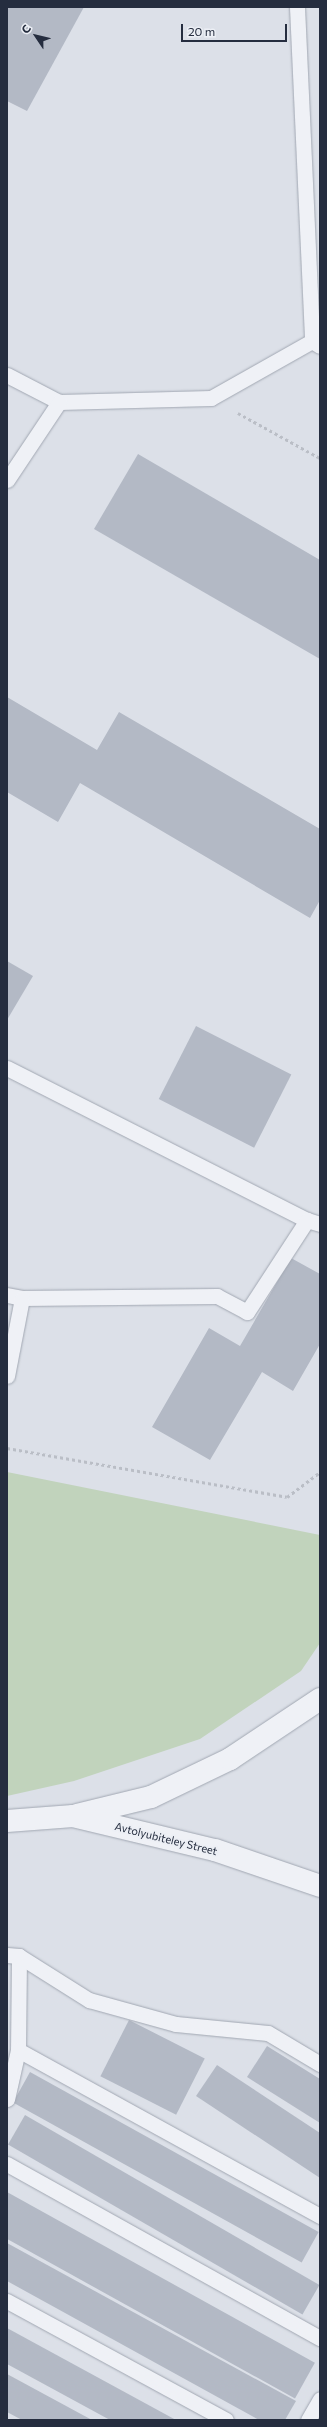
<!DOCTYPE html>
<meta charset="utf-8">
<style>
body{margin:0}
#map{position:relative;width:327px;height:2427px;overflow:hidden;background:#dce0e8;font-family:Commissioner,sans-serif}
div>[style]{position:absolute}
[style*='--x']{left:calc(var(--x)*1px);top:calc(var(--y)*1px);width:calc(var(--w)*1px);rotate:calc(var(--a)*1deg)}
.green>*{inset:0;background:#c1d3bc}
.building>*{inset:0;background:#b3b9c5;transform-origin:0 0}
.path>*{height:2.5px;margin-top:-1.25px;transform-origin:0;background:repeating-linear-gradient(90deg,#babec6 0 3px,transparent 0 6px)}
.roads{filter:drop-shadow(0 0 1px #a1a7b2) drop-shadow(0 0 1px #a1a7b2)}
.service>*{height:15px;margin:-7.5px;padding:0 7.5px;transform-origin:7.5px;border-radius:7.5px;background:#eff1f6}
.tertiary>*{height:22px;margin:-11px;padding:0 11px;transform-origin:11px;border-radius:11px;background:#eff1f6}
span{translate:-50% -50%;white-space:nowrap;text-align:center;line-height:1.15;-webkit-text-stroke:3.5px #eceff5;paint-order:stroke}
.street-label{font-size:11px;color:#252d3f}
.frame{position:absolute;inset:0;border:8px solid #252d3f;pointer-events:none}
.north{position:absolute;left:16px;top:16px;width:40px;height:40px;-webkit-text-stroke:3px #eceff5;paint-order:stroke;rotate:305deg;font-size:11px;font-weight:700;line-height:16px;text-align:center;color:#252d3f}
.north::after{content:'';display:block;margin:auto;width:14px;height:18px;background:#252d3f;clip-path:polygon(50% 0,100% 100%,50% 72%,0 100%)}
.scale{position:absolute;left:181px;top:24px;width:106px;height:18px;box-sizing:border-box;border:2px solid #252d3f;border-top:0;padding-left:5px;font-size:12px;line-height:14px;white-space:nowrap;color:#252d3f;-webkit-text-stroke:3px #eceff5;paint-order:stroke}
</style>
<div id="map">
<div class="green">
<i style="clip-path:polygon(7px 1472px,320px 1535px,320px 1643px,301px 1671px,200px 1739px,74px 1781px,7px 1796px)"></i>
</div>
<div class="building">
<i style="clip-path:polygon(7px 7px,84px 7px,27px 111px,7px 101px)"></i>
<i style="clip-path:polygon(138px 454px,320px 560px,320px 659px,94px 529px)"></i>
<i style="clip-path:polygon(7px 697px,97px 750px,119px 712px,320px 829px,320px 900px,310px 918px,80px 783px,58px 822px,7px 792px)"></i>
<i style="clip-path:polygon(7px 961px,33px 976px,7px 1020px)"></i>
<i style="left:196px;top:1026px;width:107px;height:82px;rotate:27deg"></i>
<i style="clip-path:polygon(291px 1258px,320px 1274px,320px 1344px,293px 1391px,262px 1372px,210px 1460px,152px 1427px,209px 1328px,240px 1346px)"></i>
<i style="left:129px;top:2020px;width:85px;height:63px;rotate:27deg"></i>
<i style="clip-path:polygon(267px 2046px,320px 2079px,320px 2123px,247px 2077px)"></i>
<i style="clip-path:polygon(217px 2065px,320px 2133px,320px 2178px,196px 2096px)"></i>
<i style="left:30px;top:2072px;width:330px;height:35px;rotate:29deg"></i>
<i style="left:25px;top:2115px;width:340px;height:34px;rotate:30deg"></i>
<i style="left:7px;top:2192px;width:352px;height:41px;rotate:29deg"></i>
<i style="clip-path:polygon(7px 2243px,296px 2401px,285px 2420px,259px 2420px,7px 2281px)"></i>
<i style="clip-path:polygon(7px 2328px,176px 2420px,110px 2420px,7px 2364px)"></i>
<i style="clip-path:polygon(7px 2374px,92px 2420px,22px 2420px,7px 2412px)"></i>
</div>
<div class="path">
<i style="--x:238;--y:413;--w:94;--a:28.8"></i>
<i style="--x:7;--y:1448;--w:284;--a:9.9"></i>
<i style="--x:287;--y:1497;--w:41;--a:-37.1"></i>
</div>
<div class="roads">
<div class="service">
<i style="--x:297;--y:7;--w:334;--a:87.4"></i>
<i style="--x:7;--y:375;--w:59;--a:27.4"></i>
<i style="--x:59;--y:402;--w:152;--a:-1.5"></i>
<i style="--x:211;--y:398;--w:116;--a:-29.4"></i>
<i style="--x:312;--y:341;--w:9;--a:32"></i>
<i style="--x:7;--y:480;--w:94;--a:-56.3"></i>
<i style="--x:7;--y:1068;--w:336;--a:26.9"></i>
<i style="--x:307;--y:1220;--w:14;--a:17"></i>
<i style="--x:7;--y:1295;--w:15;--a:11"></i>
<i style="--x:22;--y:1298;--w:195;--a:-0.6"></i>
<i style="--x:217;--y:1296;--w:34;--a:28"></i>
<i style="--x:247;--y:1312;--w:110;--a:-56.9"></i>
<i style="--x:7;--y:1376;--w:79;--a:-79.1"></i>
<i style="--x:7;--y:1955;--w:12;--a:5"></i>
<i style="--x:19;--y:1956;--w:94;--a:90.6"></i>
<i style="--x:18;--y:2050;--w:345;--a:28.8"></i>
<i style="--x:19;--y:1956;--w:83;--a:32.2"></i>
<i style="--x:89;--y:2000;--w:90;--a:15.4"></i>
<i style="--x:176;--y:2024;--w:92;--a:5.6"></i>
<i style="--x:268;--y:2033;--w:61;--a:30.8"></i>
<i style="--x:7;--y:2099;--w:50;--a:-77.3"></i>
<i style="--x:7;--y:2164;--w:358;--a:29.1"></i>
<i style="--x:7;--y:2301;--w:249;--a:28.5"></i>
<i style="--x:308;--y:2420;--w:24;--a:-60"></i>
</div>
<div class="tertiary">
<i style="--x:77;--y:1815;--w:76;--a:-13.7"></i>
<i style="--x:151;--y:1797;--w:88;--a:-25.7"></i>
<i style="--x:230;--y:1759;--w:108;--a:-33.7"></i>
<i style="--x:7;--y:1821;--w:66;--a:-4.3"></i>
<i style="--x:73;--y:1816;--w:146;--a:13.5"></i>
<i style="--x:215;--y:1850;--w:111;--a:18.9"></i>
</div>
</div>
<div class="street-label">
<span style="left:166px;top:1839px;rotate:14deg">Avtolyubiteley Street</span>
</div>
<div class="frame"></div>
<div class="north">С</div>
<div class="scale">20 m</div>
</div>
